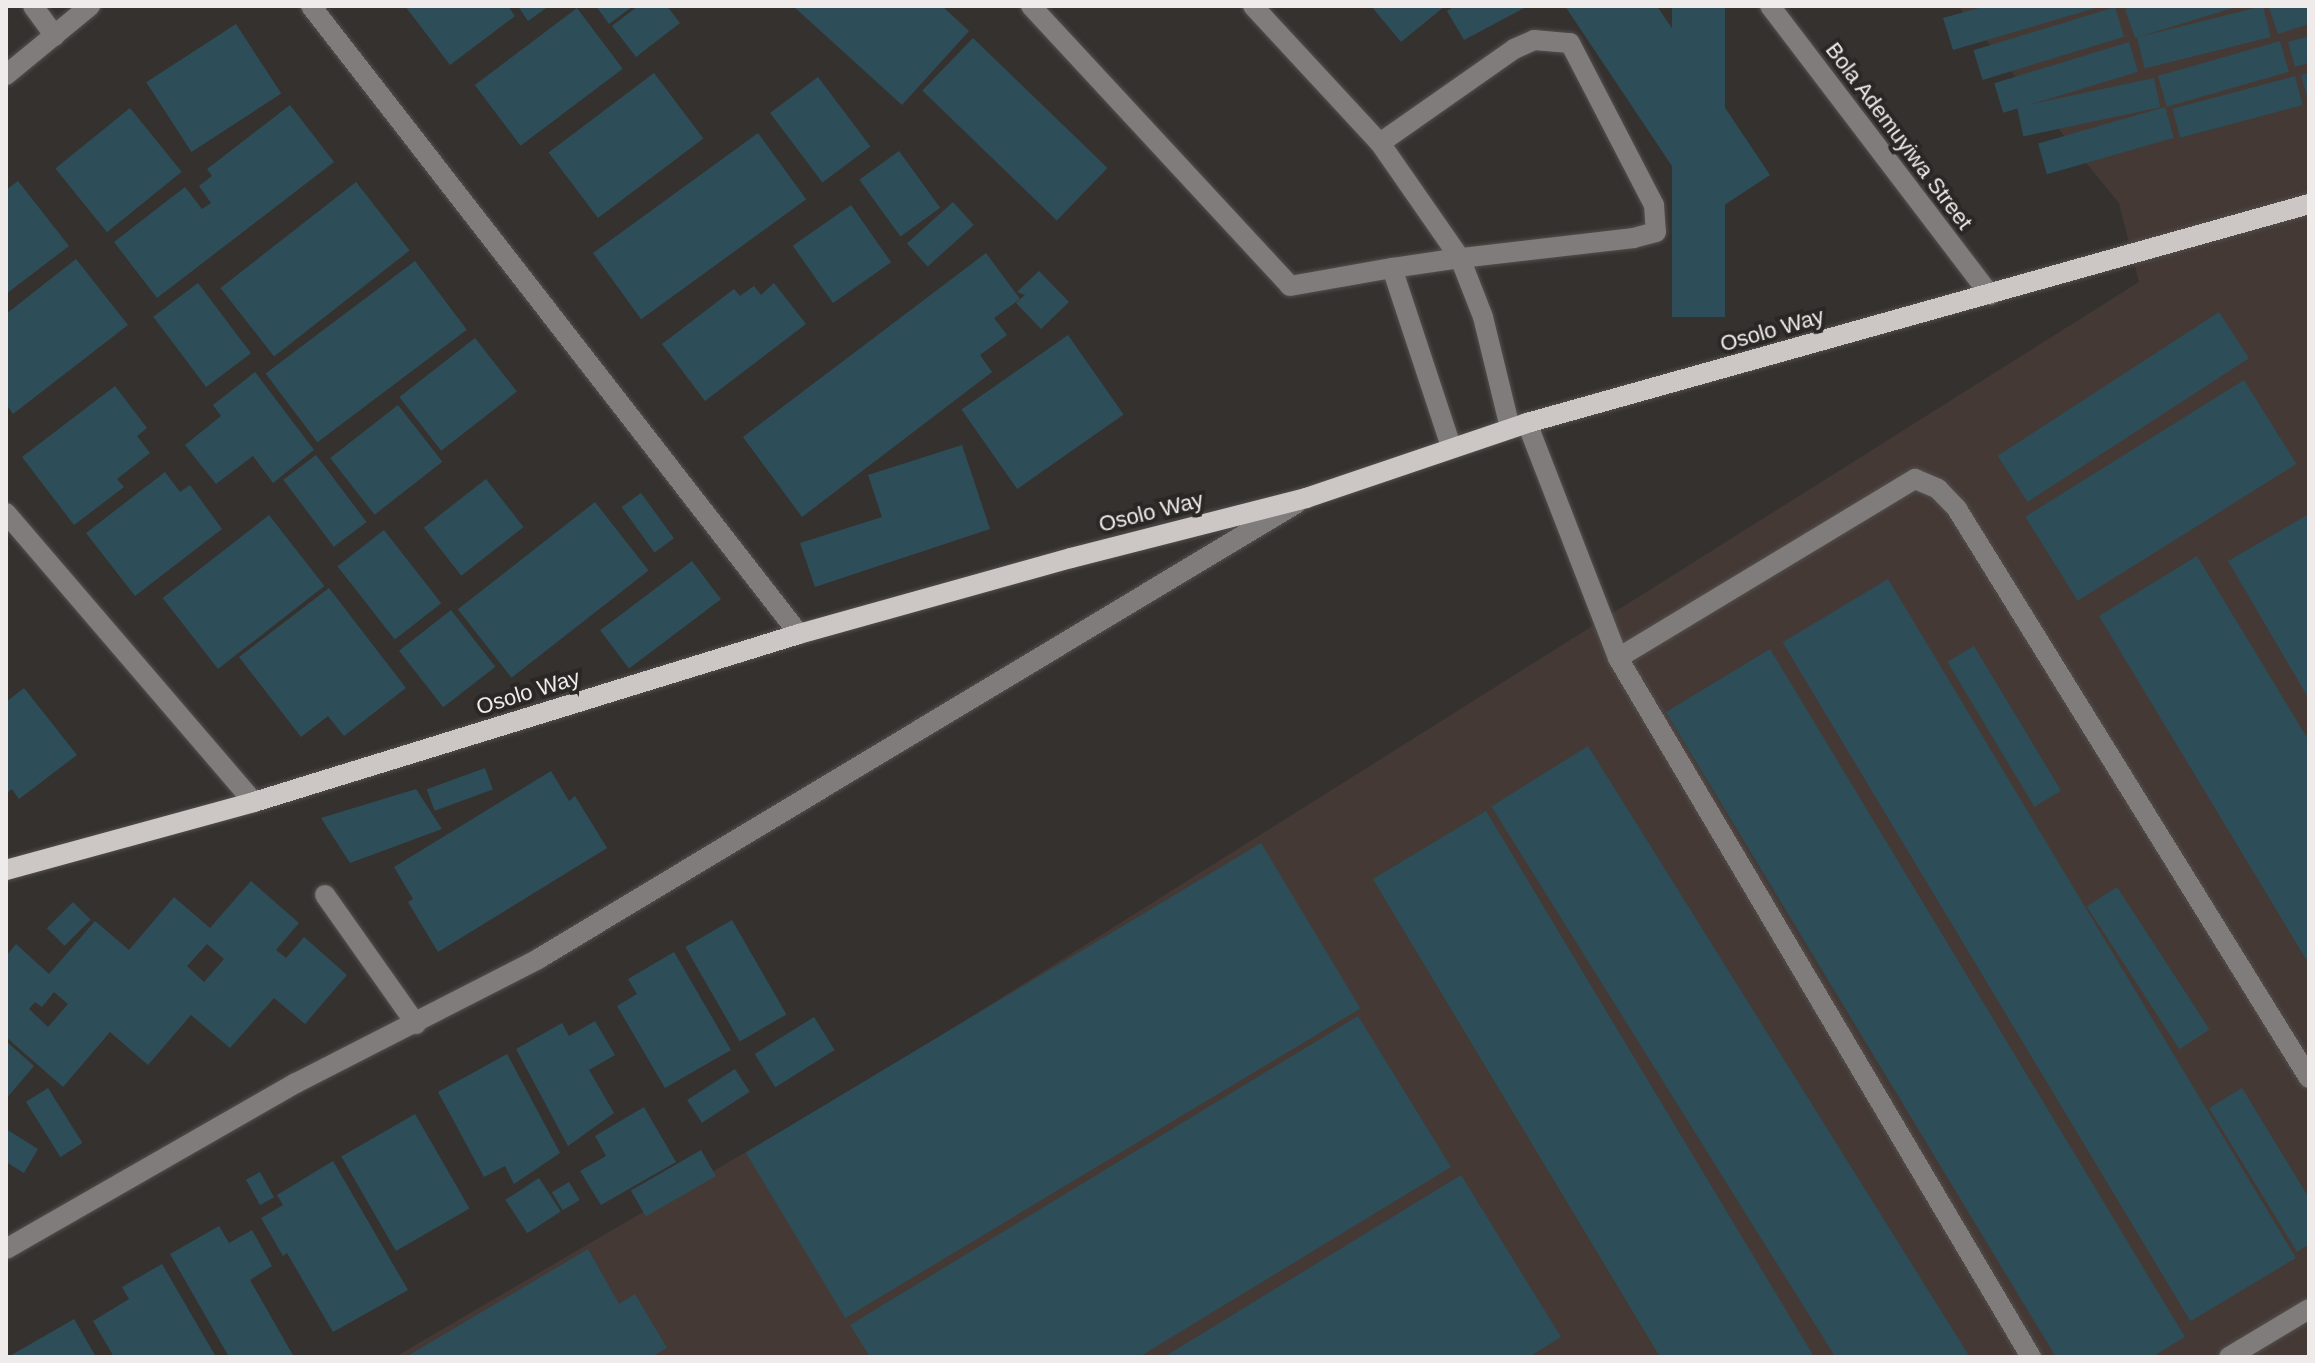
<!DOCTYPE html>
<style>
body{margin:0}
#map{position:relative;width:2315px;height:1363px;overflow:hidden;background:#35312f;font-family:Arial,sans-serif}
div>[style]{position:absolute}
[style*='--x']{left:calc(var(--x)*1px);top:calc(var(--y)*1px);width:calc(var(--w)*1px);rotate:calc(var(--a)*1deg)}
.built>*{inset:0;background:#443935}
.building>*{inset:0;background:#2d4e58;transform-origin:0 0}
.roads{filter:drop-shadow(0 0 2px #534f4d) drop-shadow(0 0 2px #534f4d)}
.minor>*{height:20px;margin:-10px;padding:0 10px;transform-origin:10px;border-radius:10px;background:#7f7c7b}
.major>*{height:20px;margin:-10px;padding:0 10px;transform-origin:10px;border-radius:10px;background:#ccc7c5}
span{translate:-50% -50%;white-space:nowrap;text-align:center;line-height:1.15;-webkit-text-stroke:8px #2b2725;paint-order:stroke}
.street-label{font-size:22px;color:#eeebea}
.frame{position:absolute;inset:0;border:8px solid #eeebea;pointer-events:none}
</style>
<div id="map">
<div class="built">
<i style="clip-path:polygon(1958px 6px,2309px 6px,2309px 1357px,395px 1357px,893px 1066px,2139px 282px,2119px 203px)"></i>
</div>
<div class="building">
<i style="clip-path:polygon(405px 6px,508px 6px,515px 16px,450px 65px)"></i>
<i style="clip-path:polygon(518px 6px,549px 6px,528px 21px)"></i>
<i style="clip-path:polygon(596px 6px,633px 6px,609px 24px)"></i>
<i style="clip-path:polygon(638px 6px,667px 6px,680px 23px,636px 57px,612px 26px)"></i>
<i style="clip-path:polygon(793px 6px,942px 6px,969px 31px,902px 105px)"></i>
<i style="clip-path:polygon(1371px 6px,1445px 6px,1401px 42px)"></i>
<i style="clip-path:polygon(1455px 6px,1528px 6px,1464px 40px,1447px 11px)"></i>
<i style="clip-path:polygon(1565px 6px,1657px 6px,1770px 175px,1706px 217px)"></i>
<i style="left:1672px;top:6px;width:53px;height:311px"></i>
<i style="clip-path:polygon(1986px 6px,2099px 6px,2099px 7px,1953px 50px,1943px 18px)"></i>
<i style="clip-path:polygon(2133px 6px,2236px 6px,2236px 7px,2135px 38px,2125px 9px)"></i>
<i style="left:2263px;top:6px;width:32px;height:130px;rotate:76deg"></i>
<i style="clip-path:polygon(2275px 6px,2309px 6px,2309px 24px,2278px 34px,2269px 8px)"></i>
<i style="left:2115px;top:7px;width:31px;height:148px;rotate:73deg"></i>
<i style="left:577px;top:8px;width:76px;height:128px;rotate:53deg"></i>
<i style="left:236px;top:24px;width:83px;height:107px;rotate:57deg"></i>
<i style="clip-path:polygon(2309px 36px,2309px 63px,2295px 67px,2288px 42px)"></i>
<i style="left:973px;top:38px;width:187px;height:73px;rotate:44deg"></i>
<i style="left:2280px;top:41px;width:32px;height:127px;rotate:74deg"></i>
<i style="left:2129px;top:42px;width:31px;height:141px;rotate:73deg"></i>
<i style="left:654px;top:73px;width:82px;height:132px;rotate:53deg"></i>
<i style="clip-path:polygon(2309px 73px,2309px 100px,2308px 100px,2301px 75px)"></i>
<i style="left:2295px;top:76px;width:30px;height:127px;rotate:75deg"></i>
<i style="left:818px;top:77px;width:87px;height:60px;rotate:53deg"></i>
<i style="left:2154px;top:78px;width:30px;height:140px;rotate:78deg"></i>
<i style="clip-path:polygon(290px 105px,334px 162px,157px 298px,114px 242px,185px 187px,202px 209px,211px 203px,199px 186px,212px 176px,207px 169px)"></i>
<i style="left:2165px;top:107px;width:32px;height:132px;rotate:74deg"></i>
<i style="left:130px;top:108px;width:82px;height:96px;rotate:51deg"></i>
<i style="left:758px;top:133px;width:82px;height:204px;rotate:54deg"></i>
<i style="left:899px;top:151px;width:70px;height:49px;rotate:54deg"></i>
<i style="clip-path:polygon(18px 181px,69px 246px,6px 294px,6px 190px)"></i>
<i style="left:356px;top:182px;width:87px;height:172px;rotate:52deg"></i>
<i style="left:953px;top:202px;width:31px;height:62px;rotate:48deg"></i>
<i style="left:851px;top:205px;width:70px;height:71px;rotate:55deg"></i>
<i style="clip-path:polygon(986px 253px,1020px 299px,994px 318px,1007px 335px,980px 355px,992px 372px,802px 517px,743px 437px)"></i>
<i style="clip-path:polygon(76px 259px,128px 325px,13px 414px,6px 404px,6px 314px)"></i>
<i style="left:415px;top:261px;width:86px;height:187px;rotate:53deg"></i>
<i style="clip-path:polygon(1039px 271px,1069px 302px,1041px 329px,1016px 303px,1025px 295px,1017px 292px)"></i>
<i style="left:198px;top:283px;width:88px;height:56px;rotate:53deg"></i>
<i style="clip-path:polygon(774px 283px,806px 324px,705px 401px,662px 344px,734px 289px,740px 296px,754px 286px,761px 295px)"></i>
<i style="left:2219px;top:312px;width:55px;height:264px;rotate:57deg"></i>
<i style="left:1068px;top:335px;width:97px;height:130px;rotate:55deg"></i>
<i style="left:475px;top:338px;width:68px;height:96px;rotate:52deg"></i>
<i style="clip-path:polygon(255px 372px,314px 450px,273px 483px,253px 456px,216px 484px,185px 445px,221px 416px,213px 405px)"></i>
<i style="left:2244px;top:380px;width:99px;height:258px;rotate:58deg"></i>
<i style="clip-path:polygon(115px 386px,147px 428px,137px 436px,150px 453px,117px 479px,124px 487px,74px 525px,22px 457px)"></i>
<i style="left:398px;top:405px;width:72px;height:86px;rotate:52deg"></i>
<i style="clip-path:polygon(962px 445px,990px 529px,815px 587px,800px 543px,882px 517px,868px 475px)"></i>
<i style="left:316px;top:455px;width:84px;height:41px;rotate:53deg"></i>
<i style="clip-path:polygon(165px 472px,180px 492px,190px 485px,222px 529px,135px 596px,86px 533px)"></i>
<i style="left:486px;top:479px;width:61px;height:79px;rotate:52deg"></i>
<i style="left:641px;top:493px;width:56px;height:24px;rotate:54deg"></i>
<i style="left:595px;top:502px;width:87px;height:174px;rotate:52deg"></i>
<i style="clip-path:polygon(2309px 514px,2309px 699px,2228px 561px)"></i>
<i style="left:269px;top:515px;width:90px;height:135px;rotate:52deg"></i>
<i style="left:384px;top:530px;width:93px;height:59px;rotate:52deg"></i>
<i style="clip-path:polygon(2197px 556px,2309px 741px,2309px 964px,2099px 616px)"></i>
<i style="left:692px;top:561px;width:48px;height:115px;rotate:53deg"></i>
<i style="left:1888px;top:579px;width:792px;height:123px;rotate:59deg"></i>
<i style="clip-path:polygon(329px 588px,406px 688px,344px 736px,328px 716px,301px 737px,239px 657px)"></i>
<i style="left:451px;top:610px;width:72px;height:66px;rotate:52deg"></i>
<i style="left:1974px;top:646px;width:169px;height:31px;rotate:59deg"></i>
<i style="clip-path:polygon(1770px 649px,2185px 1337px,2152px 1357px,2056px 1357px,1666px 712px)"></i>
<i style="clip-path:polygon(24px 688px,77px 755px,19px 799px,12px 789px,6px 794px,6px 702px)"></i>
<i style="left:1588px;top:746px;width:717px;height:114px;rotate:58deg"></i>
<i style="left:485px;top:768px;width:23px;height:62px;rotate:70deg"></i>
<i style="clip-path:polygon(551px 771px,569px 801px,575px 796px,607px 848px,438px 952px,408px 902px,413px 899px,394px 867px)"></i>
<i style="clip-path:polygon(416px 789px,442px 829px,350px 863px,321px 818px)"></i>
<i style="left:1486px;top:811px;width:637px;height:132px;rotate:59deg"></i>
<i style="left:1261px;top:843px;width:193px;height:601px;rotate:59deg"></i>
<i style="clip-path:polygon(evenodd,251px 881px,299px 923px,276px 950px,286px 958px,304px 937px,347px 975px,305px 1024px,274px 998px,230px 1048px,191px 1015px,148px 1065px,110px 1032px,63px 1087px,6px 1037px,6px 956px,16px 944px,49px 974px,95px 921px,129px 950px,174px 897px,210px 928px,251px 881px,207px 944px,224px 959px,204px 982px,187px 966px,207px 944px,251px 881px,54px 992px,68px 1004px,48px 1027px,29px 1009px,35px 1002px,42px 1007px,54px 992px)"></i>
<i style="left:2117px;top:887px;width:170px;height:36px;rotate:57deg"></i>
<i style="left:73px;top:902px;width:25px;height:37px;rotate:45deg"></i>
<i style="left:732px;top:920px;width:109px;height:54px;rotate:60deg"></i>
<i style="clip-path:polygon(674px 952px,731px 1050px,665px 1088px,617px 1006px,637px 994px,628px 979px)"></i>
<i style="clip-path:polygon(1358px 1016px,1451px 1167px,1139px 1357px,870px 1357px,850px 1325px)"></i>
<i style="left:814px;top:1017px;width:39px;height:70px;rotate:58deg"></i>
<i style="clip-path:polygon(595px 1021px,615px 1055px,589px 1070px,614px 1113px,568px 1146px,516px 1049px,562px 1023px,569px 1036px)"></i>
<i style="clip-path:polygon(6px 1041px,34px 1066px,6px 1099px)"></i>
<i style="clip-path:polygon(507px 1054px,560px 1153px,514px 1184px,505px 1166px,484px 1177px,438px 1092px)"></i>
<i style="left:735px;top:1069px;width:27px;height:57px;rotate:57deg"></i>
<i style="left:48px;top:1088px;width:65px;height:26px;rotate:58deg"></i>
<i style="clip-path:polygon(2242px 1088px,2309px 1198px,2309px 1244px,2297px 1252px,2209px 1108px)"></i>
<i style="clip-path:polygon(644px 1107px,676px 1162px,601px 1205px,580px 1171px,606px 1156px,595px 1136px)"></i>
<i style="left:415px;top:1114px;width:109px;height:85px;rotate:60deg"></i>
<i style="clip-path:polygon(6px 1129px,38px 1149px,24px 1173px,6px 1162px)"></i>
<i style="left:701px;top:1150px;width:30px;height:81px;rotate:60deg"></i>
<i style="clip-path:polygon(333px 1161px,408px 1290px,333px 1332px,287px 1253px,283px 1256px,261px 1218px,283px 1205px,277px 1195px)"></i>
<i style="left:260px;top:1172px;width:29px;height:16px;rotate:61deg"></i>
<i style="clip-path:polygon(1461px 1175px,1561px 1337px,1529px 1357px,1164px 1357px)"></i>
<i style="left:539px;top:1178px;width:40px;height:40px;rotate:57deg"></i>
<i style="left:569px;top:1182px;width:21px;height:20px;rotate:59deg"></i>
<i style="clip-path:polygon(219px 1226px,229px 1243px,252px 1230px,272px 1266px,250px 1280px,294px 1357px,229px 1357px,170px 1254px)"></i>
<i style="clip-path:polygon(588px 1249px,619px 1304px,635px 1294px,667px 1348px,651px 1357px,406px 1357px)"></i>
<i style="clip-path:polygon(162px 1264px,216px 1357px,114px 1357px,93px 1321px,129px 1299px,122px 1287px)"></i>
<i style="clip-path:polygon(74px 1319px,96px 1357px,8px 1357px)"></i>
</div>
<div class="roads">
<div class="minor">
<i style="--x:33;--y:6;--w:37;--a:54"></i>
<i style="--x:311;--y:6;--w:795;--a:52.15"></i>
<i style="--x:1031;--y:6;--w:381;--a:47.2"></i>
<i style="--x:1290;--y:286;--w:104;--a:-10"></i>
<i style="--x:1392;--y:268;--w:188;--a:71.7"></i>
<i style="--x:1253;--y:6;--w:187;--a:47.2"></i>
<i style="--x:1380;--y:143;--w:140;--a:55.2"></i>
<i style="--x:1460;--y:258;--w:69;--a:171.6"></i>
<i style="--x:1770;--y:6;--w:363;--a:52.7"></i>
<i style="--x:6;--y:75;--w:109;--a:-39.4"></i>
<i style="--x:1380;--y:143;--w:164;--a:-35"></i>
<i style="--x:1514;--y:49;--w:22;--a:-24"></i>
<i style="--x:1534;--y:40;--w:36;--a:5"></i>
<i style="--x:1570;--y:43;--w:182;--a:62.6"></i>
<i style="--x:1654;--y:205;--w:27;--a:86"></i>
<i style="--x:1656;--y:232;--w:23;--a:165"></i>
<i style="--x:1634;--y:238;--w:175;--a:173.4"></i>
<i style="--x:1460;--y:258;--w:63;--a:68.7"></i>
<i style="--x:1483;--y:317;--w:114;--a:76.3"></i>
<i style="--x:1527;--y:423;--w:252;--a:68.8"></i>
<i style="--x:1618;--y:658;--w:812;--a:59.42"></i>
<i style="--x:6;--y:513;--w:381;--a:49.4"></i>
<i style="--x:1618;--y:658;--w:347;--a:-31.1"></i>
<i style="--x:1915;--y:479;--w:25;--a:23"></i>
<i style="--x:1938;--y:489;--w:28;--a:46"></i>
<i style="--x:1957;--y:509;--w:669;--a:58.26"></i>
<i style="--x:325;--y:895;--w:158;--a:54.8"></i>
<i style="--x:6;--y:1249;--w:334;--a:-29.8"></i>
<i style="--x:296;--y:1083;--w:272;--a:-27.1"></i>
<i style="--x:538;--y:959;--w:885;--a:-31"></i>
<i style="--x:2229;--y:1357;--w:93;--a:-31"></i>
</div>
<div class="major">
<i style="--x:6;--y:870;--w:257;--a:-15.3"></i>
<i style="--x:254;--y:802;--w:570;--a:-17.13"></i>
<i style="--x:799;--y:634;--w:282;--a:-15.6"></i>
<i style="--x:1071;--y:558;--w:243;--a:-14.3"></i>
<i style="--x:1306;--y:498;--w:233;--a:-18.7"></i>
<i style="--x:1527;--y:423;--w:812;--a:-15.64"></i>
</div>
</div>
<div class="street-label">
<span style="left:1899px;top:136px;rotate:53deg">Bola Ademuyiwa Street</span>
<span style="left:1772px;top:330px;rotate:-16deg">Osolo Way</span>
<span style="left:1151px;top:512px;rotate:-14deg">Osolo Way</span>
<span style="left:528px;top:692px;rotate:-17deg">Osolo Way</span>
</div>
<div class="frame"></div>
</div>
